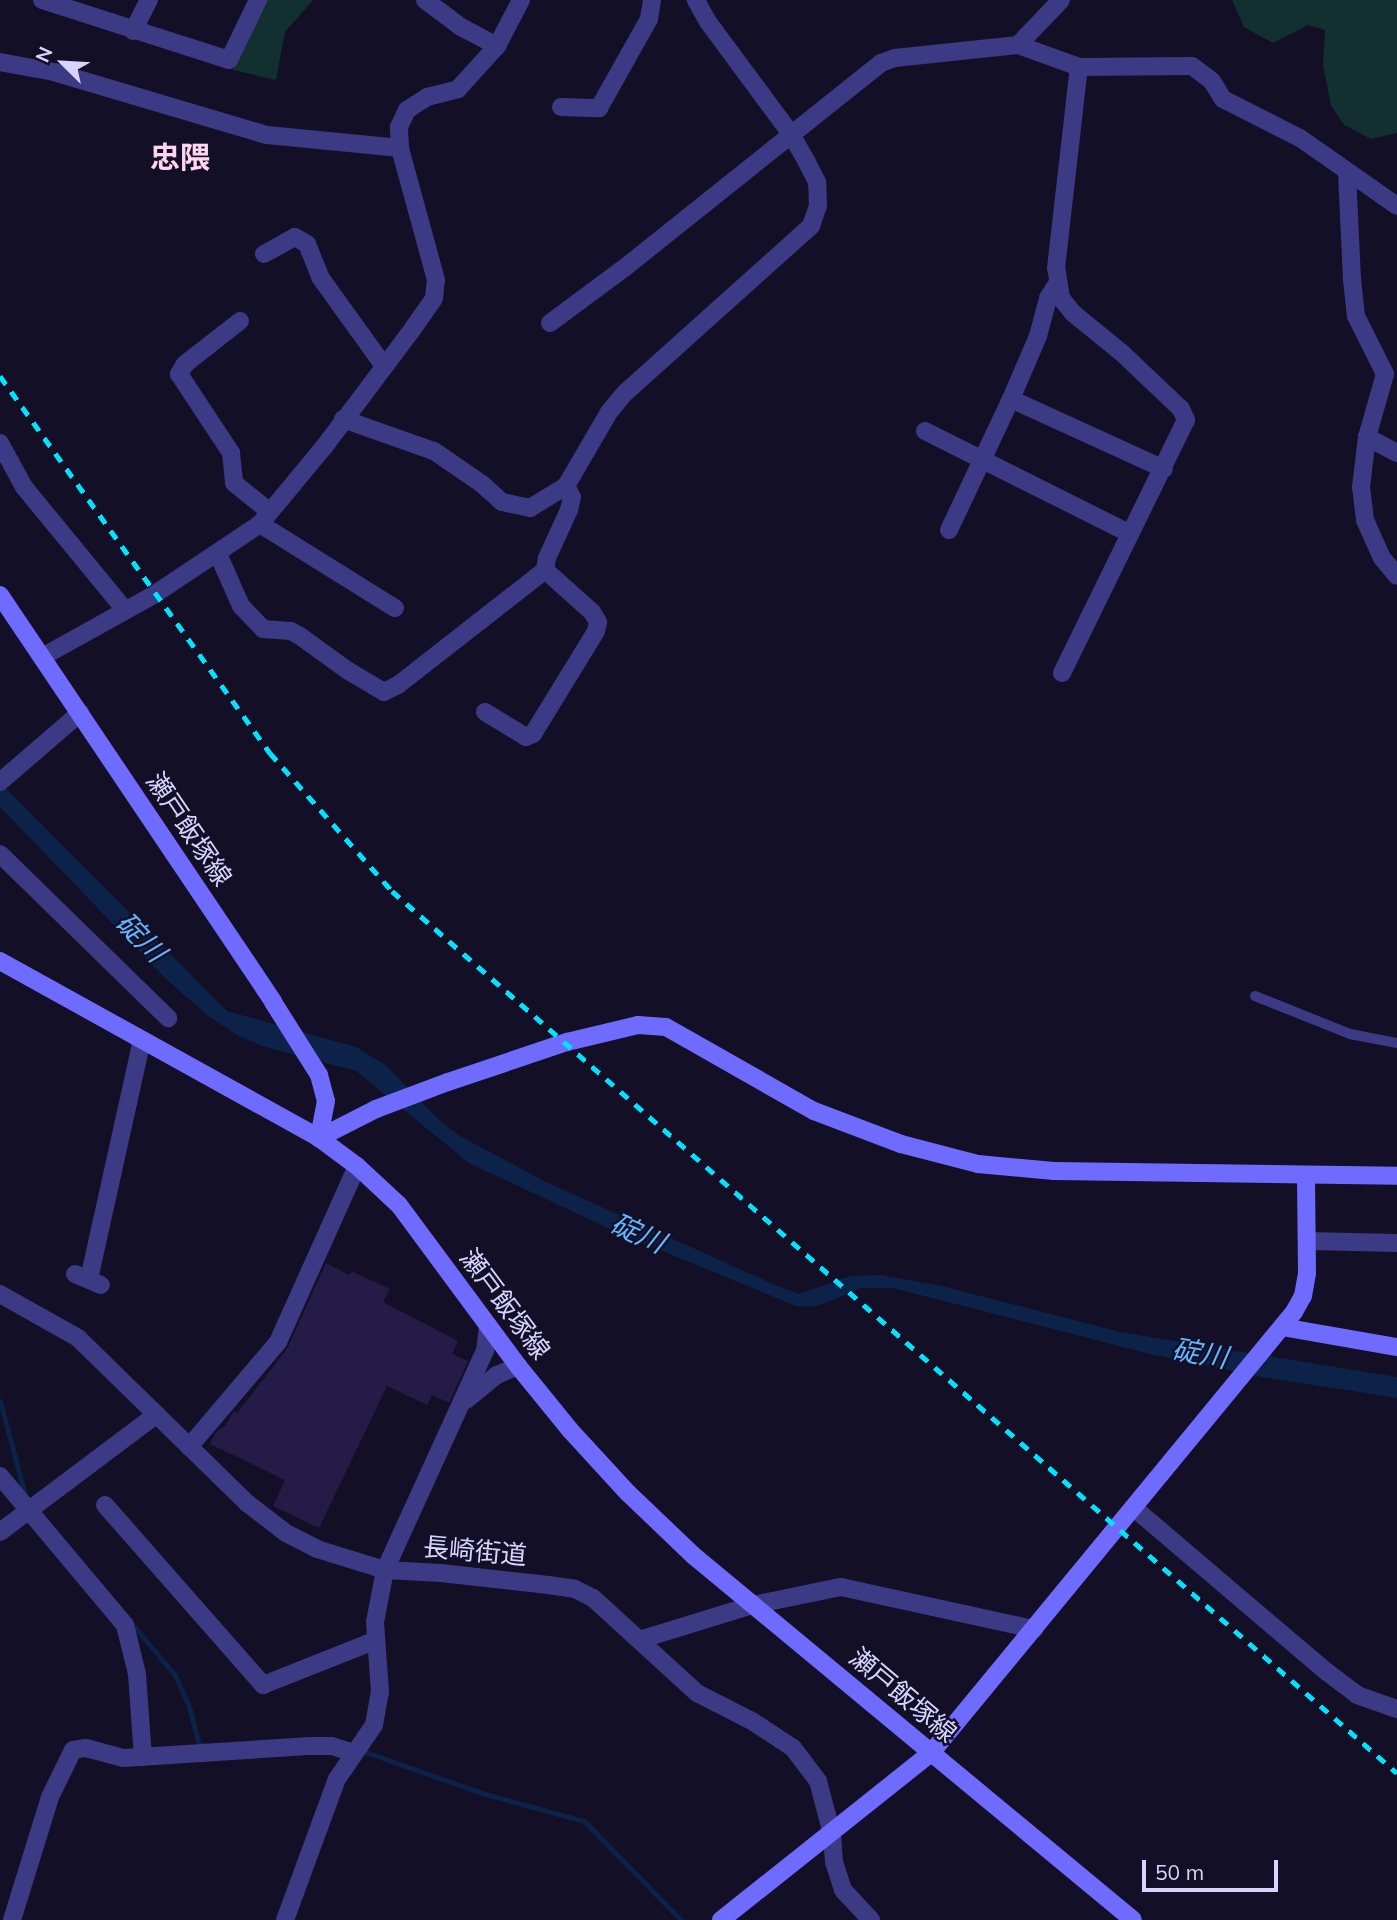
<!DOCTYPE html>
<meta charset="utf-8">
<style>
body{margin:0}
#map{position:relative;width:1397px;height:1920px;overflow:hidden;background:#130f26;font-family:Mulish,"Noto Sans JP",sans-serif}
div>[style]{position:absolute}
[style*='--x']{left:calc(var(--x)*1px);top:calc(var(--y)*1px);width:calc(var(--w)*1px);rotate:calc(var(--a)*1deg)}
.green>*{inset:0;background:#12302f}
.water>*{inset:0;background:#0c2248}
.stream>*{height:5px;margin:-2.5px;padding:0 2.5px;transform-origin:2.5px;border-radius:2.5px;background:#0c2248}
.building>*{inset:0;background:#241b47}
.lane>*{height:10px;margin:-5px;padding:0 5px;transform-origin:5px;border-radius:5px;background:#3d3a85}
.street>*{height:18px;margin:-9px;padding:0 9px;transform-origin:9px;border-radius:9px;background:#3d3a85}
.secondary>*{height:18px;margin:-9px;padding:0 9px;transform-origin:9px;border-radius:9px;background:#6f6bff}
.rail>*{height:5px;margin-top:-2.5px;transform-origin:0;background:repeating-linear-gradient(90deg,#00e5ff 0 10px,transparent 0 19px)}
span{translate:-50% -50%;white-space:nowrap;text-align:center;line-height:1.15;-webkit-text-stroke:5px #130f26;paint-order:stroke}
.street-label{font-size:26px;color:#d9d4ff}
.water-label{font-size:28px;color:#62b6ff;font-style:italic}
.quarter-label{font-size:30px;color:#ffd6f0;font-weight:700}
.north{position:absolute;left:28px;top:28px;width:70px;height:70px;-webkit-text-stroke:5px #130f26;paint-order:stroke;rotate:294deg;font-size:19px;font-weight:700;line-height:28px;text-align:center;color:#d9d4ff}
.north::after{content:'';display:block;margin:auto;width:24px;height:32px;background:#d9d4ff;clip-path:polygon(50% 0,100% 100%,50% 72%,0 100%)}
.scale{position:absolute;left:1142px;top:1860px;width:136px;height:32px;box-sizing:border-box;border:4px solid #d9d4ff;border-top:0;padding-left:9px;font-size:21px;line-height:24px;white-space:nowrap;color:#d9d4ff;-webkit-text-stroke:5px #130f26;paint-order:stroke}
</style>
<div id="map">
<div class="green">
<i style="clip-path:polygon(267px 0,313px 0,285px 32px,276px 80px,233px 70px)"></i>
<i style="clip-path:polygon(1232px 0,1397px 0,1397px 133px,1371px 139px,1344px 125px,1331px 105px,1323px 65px,1325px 30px,1308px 25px,1273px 43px,1244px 27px)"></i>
</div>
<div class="water">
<i style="clip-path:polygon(0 782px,227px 1011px,356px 1047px,387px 1066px,437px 1118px,458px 1135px,546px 1182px,773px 1284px,799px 1294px,850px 1276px,881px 1275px,942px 1286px,1120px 1332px,1397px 1377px,1397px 1398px,1262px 1377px,1150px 1354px,893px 1288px,861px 1288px,826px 1303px,811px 1307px,796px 1306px,621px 1234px,469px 1163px,356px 1071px,262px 1046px,239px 1036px,207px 1015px,167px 980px,0 807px)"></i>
</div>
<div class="stream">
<i style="--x:0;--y:1401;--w:97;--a:75.1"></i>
<i style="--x:132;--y:1624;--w:67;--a:49.9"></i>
<i style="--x:175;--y:1675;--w:35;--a:66"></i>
<i style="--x:189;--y:1707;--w:39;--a:75"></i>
<i style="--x:199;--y:1745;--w:5;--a:0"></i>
<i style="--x:360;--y:1750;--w:133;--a:19.4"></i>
<i style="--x:485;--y:1794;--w:103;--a:15.3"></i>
<i style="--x:584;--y:1821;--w:139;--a:45.6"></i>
</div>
<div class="building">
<i style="clip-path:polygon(326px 1263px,349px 1275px,351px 1271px,390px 1289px,383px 1302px,458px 1341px,452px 1354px,468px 1361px,449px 1403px,432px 1395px,427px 1405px,387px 1386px,319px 1528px,273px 1506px,285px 1480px,210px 1444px,216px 1432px,225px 1426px,234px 1411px,237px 1413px,287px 1349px)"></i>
</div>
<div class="lane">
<i style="--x:1255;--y:996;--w:102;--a:21.8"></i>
<i style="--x:1350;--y:1034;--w:48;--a:10.8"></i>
</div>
<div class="street">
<i style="--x:42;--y:0;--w:196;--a:17.8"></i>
<i style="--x:229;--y:60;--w:67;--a:-64.2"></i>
<i style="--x:425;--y:0;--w:45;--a:36.9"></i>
<i style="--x:461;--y:27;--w:41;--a:27.8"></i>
<i style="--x:133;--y:31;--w:35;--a:-63"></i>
<i style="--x:1018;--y:45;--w:62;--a:-46.3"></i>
<i style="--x:0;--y:62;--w:55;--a:10.5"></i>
<i style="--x:54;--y:72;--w:222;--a:16.5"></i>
<i style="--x:267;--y:135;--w:134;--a:5.6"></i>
<i style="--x:561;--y:107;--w:38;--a:2"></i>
<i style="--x:599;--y:108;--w:102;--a:-60.7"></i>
<i style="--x:649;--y:19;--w:19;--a:-81"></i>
<i style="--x:1347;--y:173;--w:106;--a:87.3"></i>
<i style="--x:1352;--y:279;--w:37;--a:84"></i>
<i style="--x:1356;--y:316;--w:65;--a:63.4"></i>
<i style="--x:1385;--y:374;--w:66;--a:105.9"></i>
<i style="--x:1367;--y:437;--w:34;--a:28"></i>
<i style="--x:264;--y:254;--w:35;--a:-29"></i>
<i style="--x:295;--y:237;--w:14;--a:30"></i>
<i style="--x:307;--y:244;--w:35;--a:68"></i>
<i style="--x:320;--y:277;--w:110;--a:54.3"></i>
<i style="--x:240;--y:321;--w:70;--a:142"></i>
<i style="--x:185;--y:364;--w:12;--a:121"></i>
<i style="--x:179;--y:374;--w:95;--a:56.6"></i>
<i style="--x:231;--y:453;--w:30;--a:84"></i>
<i style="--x:234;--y:483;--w:46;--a:38.9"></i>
<i style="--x:550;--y:323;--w:97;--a:-36.6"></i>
<i style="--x:628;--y:265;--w:324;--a:-38.6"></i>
<i style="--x:881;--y:63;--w:15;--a:-20"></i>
<i style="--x:895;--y:58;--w:124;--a:-6"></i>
<i style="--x:1018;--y:45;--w:65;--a:19.8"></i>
<i style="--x:1079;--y:67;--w:113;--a:-0.5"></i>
<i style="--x:1192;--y:66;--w:25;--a:37"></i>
<i style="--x:1212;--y:81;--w:21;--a:59"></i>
<i style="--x:1223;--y:99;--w:86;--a:26.9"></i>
<i style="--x:1300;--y:138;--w:118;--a:35"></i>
<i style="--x:1011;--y:399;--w:69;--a:-66.8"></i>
<i style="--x:1038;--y:336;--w:39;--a:-75"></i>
<i style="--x:1048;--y:298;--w:17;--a:-57"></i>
<i style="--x:343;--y:419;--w:96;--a:19.4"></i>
<i style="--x:434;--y:451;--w:58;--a:34.5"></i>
<i style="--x:482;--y:484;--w:27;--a:42"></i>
<i style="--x:502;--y:502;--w:29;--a:12"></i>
<i style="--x:530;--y:508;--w:42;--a:-31.4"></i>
<i style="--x:566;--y:486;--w:86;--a:-59.8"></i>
<i style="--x:609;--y:412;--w:26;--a:-50"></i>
<i style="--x:626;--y:392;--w:249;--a:-41.9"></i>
<i style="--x:811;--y:226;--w:21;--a:-71"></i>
<i style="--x:818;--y:206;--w:24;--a:-92"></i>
<i style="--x:817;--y:182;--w:22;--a:-117"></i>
<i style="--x:807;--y:162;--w:32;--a:-120"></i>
<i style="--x:791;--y:134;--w:139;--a:-126.5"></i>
<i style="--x:708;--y:22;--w:25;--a:-119"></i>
<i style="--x:925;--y:431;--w:228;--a:26.6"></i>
<i style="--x:1367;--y:437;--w:50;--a:96.8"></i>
<i style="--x:1361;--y:487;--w:33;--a:83"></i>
<i style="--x:1365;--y:520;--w:42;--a:65.9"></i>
<i style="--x:1382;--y:558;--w:23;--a:50"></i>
<i style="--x:0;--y:443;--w:50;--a:61.4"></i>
<i style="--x:24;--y:487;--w:159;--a:50.6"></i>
<i style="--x:260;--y:524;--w:159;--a:31.9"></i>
<i style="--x:949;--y:530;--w:145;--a:-64.7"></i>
<i style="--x:1011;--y:399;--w:168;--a:24.6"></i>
<i style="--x:218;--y:554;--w:57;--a:66.1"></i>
<i style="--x:241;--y:606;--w:32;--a:46"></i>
<i style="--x:263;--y:629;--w:28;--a:4"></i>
<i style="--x:291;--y:631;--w:10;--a:29"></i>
<i style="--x:300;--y:636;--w:58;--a:35.9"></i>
<i style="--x:347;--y:670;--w:43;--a:30.7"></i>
<i style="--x:384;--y:692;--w:16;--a:-27"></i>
<i style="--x:398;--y:685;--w:187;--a:-38"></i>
<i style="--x:42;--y:657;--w:129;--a:-29.1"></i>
<i style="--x:155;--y:594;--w:126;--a:-33.7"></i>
<i style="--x:260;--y:524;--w:100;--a:-50.3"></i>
<i style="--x:324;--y:447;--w:150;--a:-53.1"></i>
<i style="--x:414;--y:327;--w:35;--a:-55"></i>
<i style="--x:434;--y:298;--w:18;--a:-84"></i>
<i style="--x:436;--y:280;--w:137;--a:-105.3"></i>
<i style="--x:400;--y:148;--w:21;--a:-93"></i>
<i style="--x:399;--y:127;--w:19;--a:-65"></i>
<i style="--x:407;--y:110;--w:24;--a:-33"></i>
<i style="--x:427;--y:97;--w:32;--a:-14"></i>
<i style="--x:458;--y:89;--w:58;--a:-47.8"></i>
<i style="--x:497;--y:46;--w:52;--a:-62.4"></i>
<i style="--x:1062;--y:673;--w:282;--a:-63.9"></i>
<i style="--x:1186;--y:420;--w:12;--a:-114"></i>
<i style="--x:1181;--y:409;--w:81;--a:-136.5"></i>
<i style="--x:1122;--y:353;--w:63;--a:-140.8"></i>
<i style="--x:1073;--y:313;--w:19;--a:-129"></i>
<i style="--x:1061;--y:298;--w:30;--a:-99"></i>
<i style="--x:1056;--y:268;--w:202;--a:-83.5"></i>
<i style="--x:485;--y:712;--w:48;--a:31.4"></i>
<i style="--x:526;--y:737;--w:8;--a:-23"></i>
<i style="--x:533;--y:734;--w:121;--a:-58.5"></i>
<i style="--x:596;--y:631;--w:9;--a:-77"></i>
<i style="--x:598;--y:622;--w:12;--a:-121"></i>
<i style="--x:592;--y:612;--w:63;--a:-138.2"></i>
<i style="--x:545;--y:570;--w:12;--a:-81"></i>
<i style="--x:547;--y:558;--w:53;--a:-65.4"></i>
<i style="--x:569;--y:510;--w:13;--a:-77"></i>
<i style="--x:572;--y:497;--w:13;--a:-119"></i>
<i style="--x:0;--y:782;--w:106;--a:-40.8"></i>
<i style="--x:0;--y:854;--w:235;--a:44.3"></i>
<i style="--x:1307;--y:1241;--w:90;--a:1.3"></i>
<i style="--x:75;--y:1274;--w:28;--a:23"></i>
<i style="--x:89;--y:1279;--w:245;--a:-77.5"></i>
<i style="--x:0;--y:1294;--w:90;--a:29.4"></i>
<i style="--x:78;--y:1338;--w:236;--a:44.3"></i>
<i style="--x:247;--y:1503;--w:49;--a:37.6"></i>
<i style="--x:286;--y:1533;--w:35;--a:27"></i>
<i style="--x:317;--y:1549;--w:71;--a:17.2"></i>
<i style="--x:385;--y:1570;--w:56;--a:3.1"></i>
<i style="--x:441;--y:1573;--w:108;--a:6.4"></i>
<i style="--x:548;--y:1585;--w:27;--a:8"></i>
<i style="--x:575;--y:1589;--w:20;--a:27"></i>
<i style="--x:593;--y:1598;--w:141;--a:42.4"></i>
<i style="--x:697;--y:1693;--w:62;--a:27"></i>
<i style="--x:752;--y:1721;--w:49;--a:33.4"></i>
<i style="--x:793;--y:1748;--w:41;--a:52.9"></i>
<i style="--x:818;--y:1781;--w:55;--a:75.2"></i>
<i style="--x:832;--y:1834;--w:28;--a:86"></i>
<i style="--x:834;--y:1862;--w:29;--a:72"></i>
<i style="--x:843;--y:1890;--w:41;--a:47"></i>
<i style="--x:466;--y:1400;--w:40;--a:-39"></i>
<i style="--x:497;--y:1375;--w:23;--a:-23"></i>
<i style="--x:189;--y:1447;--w:138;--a:-49.7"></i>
<i style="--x:278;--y:1342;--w:193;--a:-65.8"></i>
<i style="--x:0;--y:1476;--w:194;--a:50"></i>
<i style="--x:125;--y:1625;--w:50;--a:76.2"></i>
<i style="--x:137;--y:1674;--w:83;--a:85.9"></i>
<i style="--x:105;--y:1505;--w:240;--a:48.7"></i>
<i style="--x:263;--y:1685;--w:119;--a:-21.6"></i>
<i style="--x:1134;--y:1508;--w:253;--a:40.4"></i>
<i style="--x:1327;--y:1672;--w:38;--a:37"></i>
<i style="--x:1357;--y:1695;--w:42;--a:19.3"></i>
<i style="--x:0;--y:1532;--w:196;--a:-36.9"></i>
<i style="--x:639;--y:1640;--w:119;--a:-17.1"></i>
<i style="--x:753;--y:1605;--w:90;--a:-11.6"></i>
<i style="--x:841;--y:1587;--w:198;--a:12.3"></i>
<i style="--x:12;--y:1920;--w:129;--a:-72.8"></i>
<i style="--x:50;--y:1797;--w:52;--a:-63.9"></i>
<i style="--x:73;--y:1750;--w:13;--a:-9"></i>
<i style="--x:86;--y:1748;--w:39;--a:15"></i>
<i style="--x:124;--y:1758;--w:184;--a:-3.7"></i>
<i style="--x:308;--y:1746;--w:24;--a:0"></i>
<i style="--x:332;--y:1746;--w:22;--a:18"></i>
<i style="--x:285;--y:1920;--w:150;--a:-69.8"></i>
<i style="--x:337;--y:1779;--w:65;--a:-55.6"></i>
<i style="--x:374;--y:1725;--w:34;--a:-80"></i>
<i style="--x:380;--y:1692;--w:70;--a:-94.1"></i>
<i style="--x:375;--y:1622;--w:53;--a:-79.1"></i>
<i style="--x:385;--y:1570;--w:241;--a:-65.5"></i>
<i style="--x:485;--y:1351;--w:26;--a:-83"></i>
</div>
<div class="secondary">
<i style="--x:0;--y:595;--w:490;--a:56.1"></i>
<i style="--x:273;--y:1002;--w:86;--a:57.8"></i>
<i style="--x:319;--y:1075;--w:27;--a:75"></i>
<i style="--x:326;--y:1101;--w:38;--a:101"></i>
<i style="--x:319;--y:1138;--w:47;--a:36.4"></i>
<i style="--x:357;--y:1166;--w:57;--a:42.9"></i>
<i style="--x:399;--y:1205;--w:200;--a:53.5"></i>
<i style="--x:518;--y:1366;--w:82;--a:50.9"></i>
<i style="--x:570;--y:1430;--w:86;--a:47.4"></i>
<i style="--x:628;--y:1493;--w:91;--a:43.7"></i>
<i style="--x:694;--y:1556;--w:570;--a:39.66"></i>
<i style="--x:0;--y:961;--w:365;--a:29"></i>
<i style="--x:319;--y:1138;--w:64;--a:-27"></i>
<i style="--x:376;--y:1109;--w:77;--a:-20.6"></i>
<i style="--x:448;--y:1082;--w:126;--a:-18.6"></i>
<i style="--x:567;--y:1042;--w:73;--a:-13.5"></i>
<i style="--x:638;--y:1025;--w:28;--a:4"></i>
<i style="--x:666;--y:1027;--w:170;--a:29.6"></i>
<i style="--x:814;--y:1111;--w:93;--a:20.8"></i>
<i style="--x:901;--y:1144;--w:80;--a:14.6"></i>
<i style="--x:978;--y:1164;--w:76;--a:5.3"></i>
<i style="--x:1054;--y:1171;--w:343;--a:0.8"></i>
<i style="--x:1282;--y:1327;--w:117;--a:9.9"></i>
<i style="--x:721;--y:1920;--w:268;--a:-38.5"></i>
<i style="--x:931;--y:1753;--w:571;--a:-50.54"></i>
<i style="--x:1294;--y:1312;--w:18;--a:-61"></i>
<i style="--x:1303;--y:1296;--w:23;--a:-80"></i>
<i style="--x:1307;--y:1273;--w:97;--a:-90.6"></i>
</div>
<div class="rail">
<i style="--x:0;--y:376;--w:464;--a:54.4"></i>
<i style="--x:270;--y:753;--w:184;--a:48.5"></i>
<i style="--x:392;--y:891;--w:1337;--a:41.27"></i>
</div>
<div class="street-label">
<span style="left:189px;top:829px;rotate:56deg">瀬戸飯塚線</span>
<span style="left:505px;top:1304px;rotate:53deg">瀬戸飯塚線</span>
<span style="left:475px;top:1551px;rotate:5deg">長崎街道</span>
<span style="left:903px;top:1695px;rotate:40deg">瀬戸飯塚線</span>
</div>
<div class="water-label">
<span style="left:141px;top:937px;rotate:45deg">碇川</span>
<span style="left:638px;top:1233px;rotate:24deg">碇川</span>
<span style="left:1200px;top:1353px;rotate:10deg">碇川</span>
</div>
<div class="quarter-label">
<span style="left:180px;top:157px">忠隈</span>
</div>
<div class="north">N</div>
<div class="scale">50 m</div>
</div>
